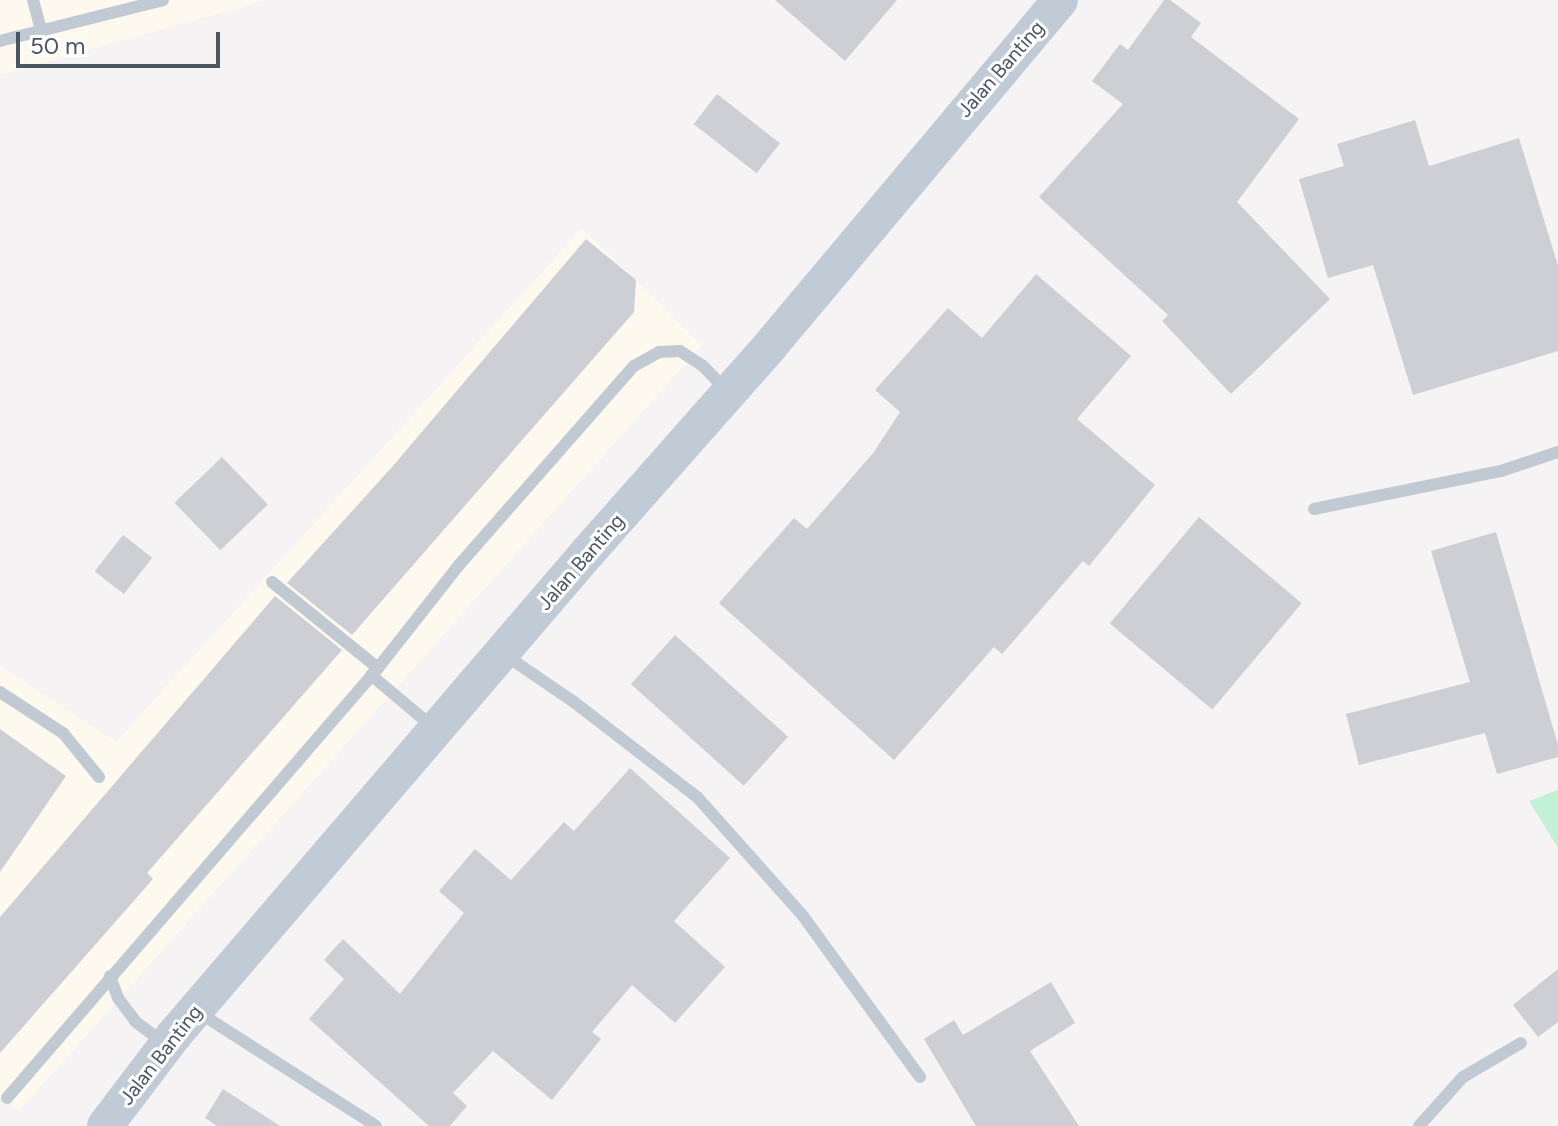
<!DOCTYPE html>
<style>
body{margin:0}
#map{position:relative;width:1558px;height:1126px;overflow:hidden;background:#f5f3f3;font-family:Figtree,sans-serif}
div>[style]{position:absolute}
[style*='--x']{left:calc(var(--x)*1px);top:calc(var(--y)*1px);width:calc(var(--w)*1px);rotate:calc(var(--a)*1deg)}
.commercial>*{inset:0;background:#fdf9ef}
.green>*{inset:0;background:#c3f1d5}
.building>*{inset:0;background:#cdcfd5;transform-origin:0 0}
.service>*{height:12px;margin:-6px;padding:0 6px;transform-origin:6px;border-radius:6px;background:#c1cad2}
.secondary>*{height:36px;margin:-18px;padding:0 18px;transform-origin:18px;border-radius:18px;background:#c1cbd6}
span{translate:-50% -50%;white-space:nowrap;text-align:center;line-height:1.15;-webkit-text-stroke:6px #fff;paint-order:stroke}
.street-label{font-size:20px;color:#4a5661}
.scale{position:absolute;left:16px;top:32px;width:204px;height:36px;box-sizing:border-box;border:4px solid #4a5661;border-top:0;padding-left:10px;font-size:24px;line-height:28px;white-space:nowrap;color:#4a5661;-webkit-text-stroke:6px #fff;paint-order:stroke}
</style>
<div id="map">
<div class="commercial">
<i style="clip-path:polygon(0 0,266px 0,0 75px)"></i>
<i style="clip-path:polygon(582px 228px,702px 345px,19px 1111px,0 1098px,0 666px,116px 742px)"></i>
</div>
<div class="green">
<i style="clip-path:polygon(1558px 790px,1558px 848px,1529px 801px)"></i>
</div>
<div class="building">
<i style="clip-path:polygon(775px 0,897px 0,845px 61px)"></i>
<i style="clip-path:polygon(1164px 0,1170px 0,1201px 23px,1191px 37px,1299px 119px,1237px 202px,1330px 299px,1231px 394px,1162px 321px,1168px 315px,1039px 197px,1123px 104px,1092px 81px,1120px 44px,1128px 50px)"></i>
<i style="left:717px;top:94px;width:80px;height:38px;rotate:38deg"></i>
<i style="clip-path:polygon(1415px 120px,1429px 166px,1519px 138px,1558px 266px,1558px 351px,1413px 395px,1373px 265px,1328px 278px,1299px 179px,1344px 166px,1337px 144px)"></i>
<i style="clip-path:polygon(586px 239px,636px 280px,634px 312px,352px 635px,287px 583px,392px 467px)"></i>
<i style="clip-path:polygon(1036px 274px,1131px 356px,1077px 419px,1155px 485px,1089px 566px,1083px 561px,1002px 654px,994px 647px,894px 760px,719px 603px,794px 518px,807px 529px,874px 452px,900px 412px,875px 390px,948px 308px,982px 338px)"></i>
<i style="left:222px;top:457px;width:66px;height:66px;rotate:46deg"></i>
<i style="left:1199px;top:517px;width:134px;height:139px;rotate:40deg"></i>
<i style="clip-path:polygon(1496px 532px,1558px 745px,1558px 757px,1497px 774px,1485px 733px,1359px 765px,1346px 714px,1470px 682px,1431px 551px)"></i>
<i style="left:123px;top:535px;width:37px;height:46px;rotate:38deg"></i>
<i style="clip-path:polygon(275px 596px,342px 650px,147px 873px,153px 879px,0 1053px,0 917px)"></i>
<i style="left:675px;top:635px;width:152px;height:66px;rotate:42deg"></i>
<i style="clip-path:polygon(0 729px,66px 776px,0 872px)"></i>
<i style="clip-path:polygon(630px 768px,730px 858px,674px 921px,725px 967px,675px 1023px,632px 985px,592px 1032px,601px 1039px,552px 1100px,493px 1051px,453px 1093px,467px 1106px,450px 1126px,429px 1126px,309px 1019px,344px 979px,324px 960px,343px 939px,400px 994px,464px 913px,439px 891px,475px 849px,511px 880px,564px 822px,574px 831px)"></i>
<i style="clip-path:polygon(1558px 969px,1558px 1022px,1538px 1037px,1513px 1005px)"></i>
<i style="clip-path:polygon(1051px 982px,1075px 1023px,1030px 1051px,1079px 1126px,976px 1126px,924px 1039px,954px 1020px,963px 1035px)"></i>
<i style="clip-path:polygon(223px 1089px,280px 1126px,217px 1126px,205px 1118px)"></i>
</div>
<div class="service">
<i style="--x:33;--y:0;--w:30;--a:75"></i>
<i style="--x:0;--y:41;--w:168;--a:-14.1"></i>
<i style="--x:1314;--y:509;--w:191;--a:-11.5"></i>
<i style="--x:1501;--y:471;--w:60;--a:-18.4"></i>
<i style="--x:272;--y:582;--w:136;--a:39.1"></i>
<i style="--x:505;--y:655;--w:83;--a:34.3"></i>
<i style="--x:574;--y:702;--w:157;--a:37.7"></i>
<i style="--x:698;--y:798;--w:158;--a:48.3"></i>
<i style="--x:803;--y:916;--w:199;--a:54"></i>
<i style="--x:371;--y:675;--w:81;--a:40"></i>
<i style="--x:0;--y:692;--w:75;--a:33.1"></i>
<i style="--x:63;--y:733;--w:57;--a:50.7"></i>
<i style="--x:110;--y:976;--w:23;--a:70"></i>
<i style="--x:118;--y:998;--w:30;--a:53"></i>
<i style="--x:136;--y:1022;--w:36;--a:37"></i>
<i style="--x:198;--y:1012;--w:211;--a:32.6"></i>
<i style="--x:7;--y:1098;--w:568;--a:-49.21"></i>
<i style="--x:378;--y:668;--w:131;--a:-51.8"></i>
<i style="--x:459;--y:565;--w:265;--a:-48.7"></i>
<i style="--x:634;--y:366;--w:29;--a:-29"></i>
<i style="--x:659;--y:352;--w:21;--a:-3"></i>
<i style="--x:680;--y:351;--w:27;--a:33"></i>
<i style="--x:703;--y:366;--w:35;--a:46"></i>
<i style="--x:1419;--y:1126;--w:66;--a:-48.1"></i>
<i style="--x:1463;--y:1077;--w:67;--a:-30.4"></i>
</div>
<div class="secondary">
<i style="--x:105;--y:1126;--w:114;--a:-52.8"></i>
<i style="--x:174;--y:1035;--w:636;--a:-49.4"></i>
<i style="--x:588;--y:552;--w:275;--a:-48.5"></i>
<i style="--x:770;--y:346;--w:451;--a:-50"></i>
</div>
<div class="street-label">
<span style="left:1001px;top:69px;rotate:-49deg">Jalan Banting</span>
<span style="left:581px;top:562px;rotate:-49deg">Jalan Banting</span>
<span style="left:161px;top:1055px;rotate:-52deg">Jalan Banting</span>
</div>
<div class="scale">50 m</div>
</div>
